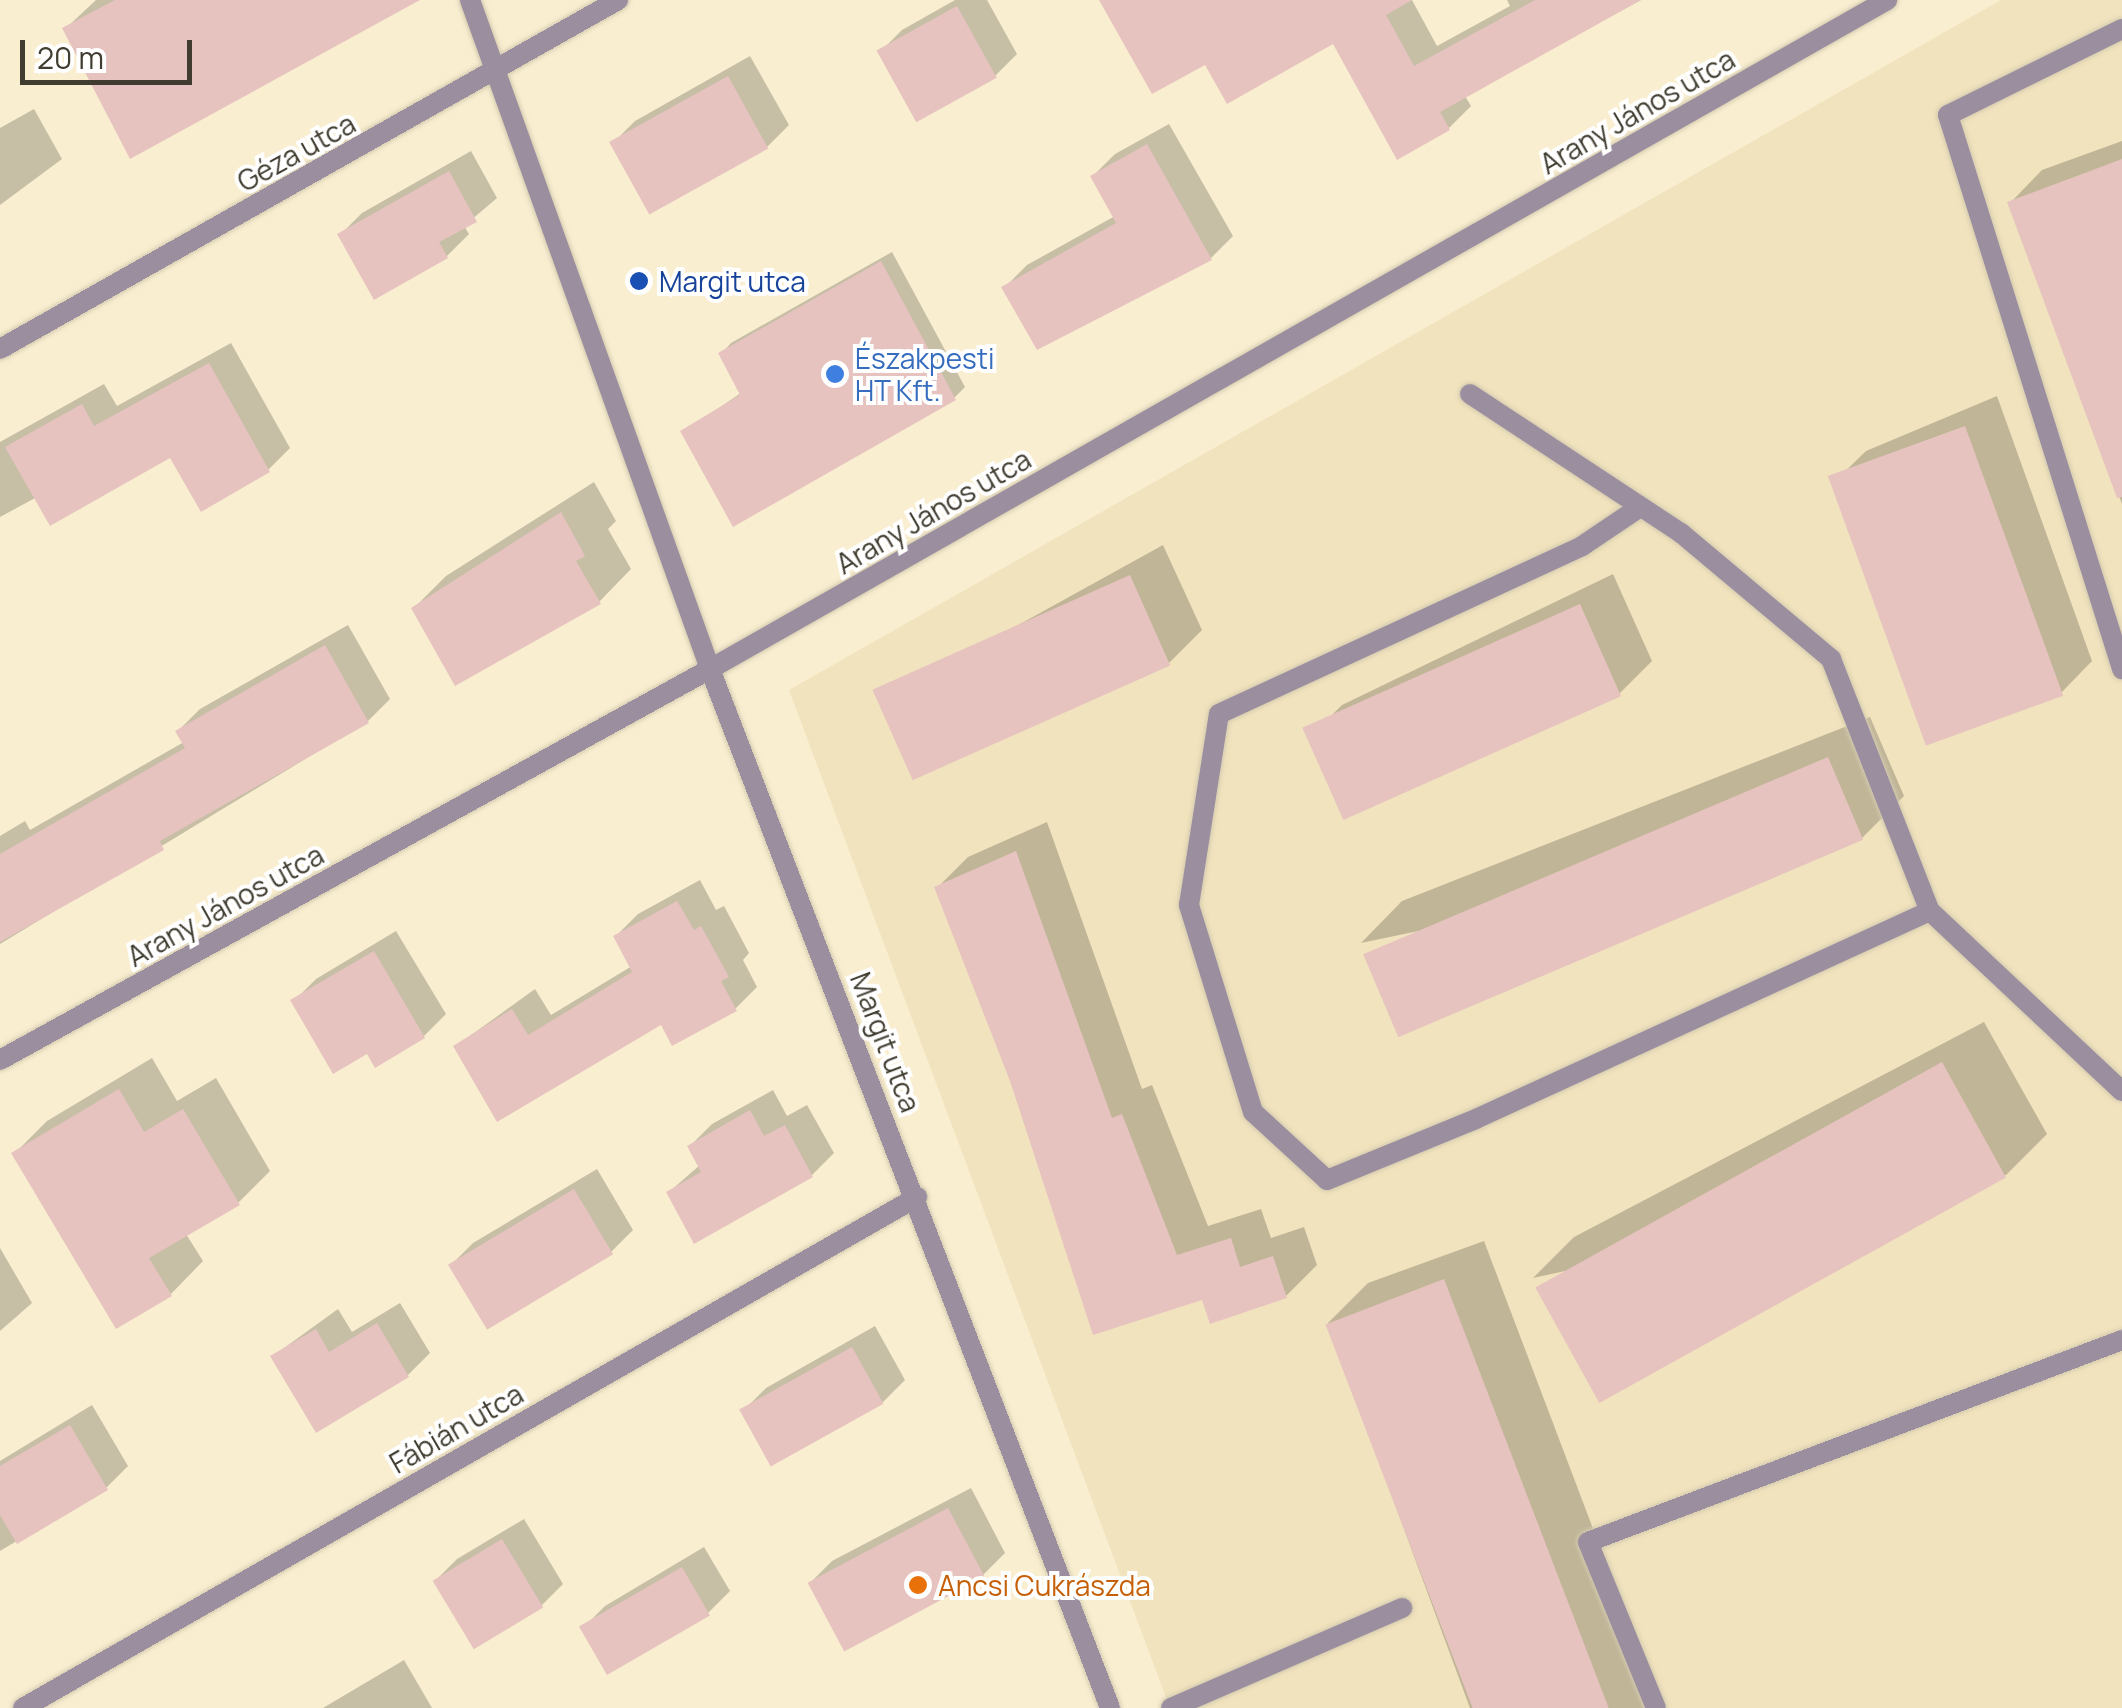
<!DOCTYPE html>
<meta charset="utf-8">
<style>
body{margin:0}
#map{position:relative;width:2122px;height:1708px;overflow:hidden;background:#f9eed0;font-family:Manrope,sans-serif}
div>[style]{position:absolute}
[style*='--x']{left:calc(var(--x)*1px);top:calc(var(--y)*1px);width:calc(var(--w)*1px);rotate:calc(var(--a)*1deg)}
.built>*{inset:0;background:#f1e3bd}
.shadow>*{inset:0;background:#0003}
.building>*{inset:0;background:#e7c3c0;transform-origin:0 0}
.roads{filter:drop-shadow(0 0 2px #d4cab0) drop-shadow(0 0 2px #d4cab0)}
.service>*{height:20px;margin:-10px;padding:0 10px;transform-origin:10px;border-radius:10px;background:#9a8e9f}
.minor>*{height:20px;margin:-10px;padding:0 10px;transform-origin:10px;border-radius:10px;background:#9a8e9f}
.tertiary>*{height:20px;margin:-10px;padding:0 10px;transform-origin:10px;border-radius:10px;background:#9a8e9f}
.dots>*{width:28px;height:28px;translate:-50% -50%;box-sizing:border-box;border:5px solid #fff;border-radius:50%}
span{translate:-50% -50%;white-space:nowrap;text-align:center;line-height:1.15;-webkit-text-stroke:8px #fff;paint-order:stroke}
.street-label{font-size:28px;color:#403c30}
.transit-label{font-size:28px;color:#164399}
.left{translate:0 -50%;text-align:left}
.shop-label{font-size:28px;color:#366cbe}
.food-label{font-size:28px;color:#c56008}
.scale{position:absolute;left:20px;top:40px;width:172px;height:45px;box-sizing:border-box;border:5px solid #403c30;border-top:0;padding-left:12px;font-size:30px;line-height:35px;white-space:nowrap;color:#403c30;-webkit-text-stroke:8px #fff;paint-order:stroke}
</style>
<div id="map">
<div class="built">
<i style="clip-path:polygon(2001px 0,2122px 0,2122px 1708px,1170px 1708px,789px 690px)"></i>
</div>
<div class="shadow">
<i style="clip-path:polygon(96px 0,401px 0,65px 29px)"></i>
<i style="clip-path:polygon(955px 0,987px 0,1017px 54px,995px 76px,880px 52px,902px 30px)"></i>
<i style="clip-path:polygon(1357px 0,1412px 0,1437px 46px,1510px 6px,1507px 0,1641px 0,1465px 96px,1471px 106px,1449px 128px)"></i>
<i style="clip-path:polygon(750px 56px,789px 125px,767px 147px,613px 143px,635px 121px)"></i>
<i style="clip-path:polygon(34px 109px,62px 159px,0 205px,0 128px)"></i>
<i style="clip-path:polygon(1169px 124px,1233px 236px,1211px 258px,1005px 287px,1027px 265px,1115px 216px,1093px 176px,1115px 154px)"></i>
<i style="clip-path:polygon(2122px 141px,2122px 504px,2010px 203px,2042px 170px)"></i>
<i style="clip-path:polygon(471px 151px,497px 198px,464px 226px,469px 234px,447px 256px,340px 235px,362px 213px)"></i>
<i style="clip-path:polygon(892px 252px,965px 387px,954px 398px,683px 432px,741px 393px,721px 354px,731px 343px)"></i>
<i style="clip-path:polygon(231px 343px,290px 448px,268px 470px,171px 455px,37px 497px,0 517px,0 442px,104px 384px,117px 406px)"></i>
<i style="clip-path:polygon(1997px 396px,2092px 661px,2060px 694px,1833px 483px,1866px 451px)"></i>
<i style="clip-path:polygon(594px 482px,616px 521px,608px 529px,631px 569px,599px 602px,414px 608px,446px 576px)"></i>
<i style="clip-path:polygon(1163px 545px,1202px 630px,1169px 663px,887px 713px,919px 680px)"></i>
<i style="clip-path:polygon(1613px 574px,1652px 661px,1619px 694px,1310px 737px,1342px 705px)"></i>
<i style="clip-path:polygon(348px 625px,390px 699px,368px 721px,0 944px,0 836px,25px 821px,30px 830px,184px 742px,178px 731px,200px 709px)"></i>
<i style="clip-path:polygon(1870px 717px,1904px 796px,1862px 838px,1361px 943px,1402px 901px)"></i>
<i style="clip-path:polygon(1047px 822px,1142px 1089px,1152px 1085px,1208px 1226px,1261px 1209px,1271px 1238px,1304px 1227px,1317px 1265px,1286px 1296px,1204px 1297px,1012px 1081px,937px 888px,968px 857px)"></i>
<i style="clip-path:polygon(700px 880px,716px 910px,724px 906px,749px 953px,743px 960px,757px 987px,735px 1009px,456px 1046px,535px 989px,551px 1015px,632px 966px,616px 936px,638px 914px)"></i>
<i style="clip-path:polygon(396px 931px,446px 1014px,424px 1036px,368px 1050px,294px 1001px,316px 979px)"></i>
<i style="clip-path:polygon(1984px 1022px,2047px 1134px,2006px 1175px,1533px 1278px,1574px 1237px)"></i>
<i style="clip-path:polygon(152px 1058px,177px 1101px,216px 1078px,270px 1171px,238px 1203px,186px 1234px,203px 1261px,171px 1294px,14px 1154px,47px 1121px)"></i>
<i style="clip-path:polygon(773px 1090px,787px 1116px,807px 1105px,834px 1153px,812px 1175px,669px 1192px,700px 1165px,690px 1146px,712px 1124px)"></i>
<i style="clip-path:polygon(597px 1169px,633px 1230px,611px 1252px,451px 1265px,473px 1243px)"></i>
<i style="clip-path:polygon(1484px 1241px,1661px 1708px,1470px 1708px,1328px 1323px,1368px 1283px)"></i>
<i style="clip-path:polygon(0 1248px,32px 1303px,0 1331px)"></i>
<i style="clip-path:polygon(400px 1303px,430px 1353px,408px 1375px,273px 1356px,338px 1309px,352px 1332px)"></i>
<i style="clip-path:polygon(875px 1326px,905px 1380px,883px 1402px,744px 1410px,766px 1388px)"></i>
<i style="clip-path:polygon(92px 1405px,128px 1466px,106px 1488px,0 1551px,0 1461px)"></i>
<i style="clip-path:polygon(971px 1488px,1005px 1553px,983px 1575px,810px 1583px,832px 1561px)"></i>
<i style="clip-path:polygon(524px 1519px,563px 1584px,541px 1606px,435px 1581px,457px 1559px)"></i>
<i style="clip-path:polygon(704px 1547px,730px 1591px,708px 1613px,583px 1628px,605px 1606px)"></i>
<i style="clip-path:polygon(404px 1660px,432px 1708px,323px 1708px)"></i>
</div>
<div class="building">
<i style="clip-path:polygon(115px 0,420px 0,130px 159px,62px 28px)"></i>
<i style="clip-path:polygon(1099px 0,1412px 0,1386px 15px,1414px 66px,1535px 0,1641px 0,1440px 112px,1450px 130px,1397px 160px,1333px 44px,1227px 104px,1205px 65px,1152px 94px)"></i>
<i style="left:957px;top:6px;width:82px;height:92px;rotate:61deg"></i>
<i style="left:728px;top:76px;width:83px;height:136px;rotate:61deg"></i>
<i style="clip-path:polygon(1147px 144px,1212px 260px,1037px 350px,1001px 287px,1116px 223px,1090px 176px)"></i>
<i style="clip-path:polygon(2122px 159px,2122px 497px,2117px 498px,2007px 202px)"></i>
<i style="clip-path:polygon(449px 171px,477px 222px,439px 242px,448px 258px,374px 300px,337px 234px)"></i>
<i style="clip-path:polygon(881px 261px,956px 400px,733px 527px,680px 431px,740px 395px,718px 353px)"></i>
<i style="clip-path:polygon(209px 363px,270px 472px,201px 512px,170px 458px,50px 526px,5px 447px,82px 404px,94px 426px)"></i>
<i style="left:1965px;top:426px;width:287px;height:146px;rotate:70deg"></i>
<i style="clip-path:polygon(561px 512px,585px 556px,576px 561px,601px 604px,455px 686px,411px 608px)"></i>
<i style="left:1130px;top:575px;width:99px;height:282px;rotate:66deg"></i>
<i style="left:1580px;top:604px;width:101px;height:304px;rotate:66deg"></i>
<i style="clip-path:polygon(325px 645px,369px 723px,160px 841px,164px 850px,0 942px,0 854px,185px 748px,175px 731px)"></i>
<i style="left:1828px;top:757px;width:90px;height:505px;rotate:67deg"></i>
<i style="clip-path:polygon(1016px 851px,1112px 1118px,1122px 1114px,1177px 1255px,1231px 1238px,1240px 1267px,1273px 1256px,1287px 1298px,1210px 1324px,1202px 1300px,1093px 1335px,1010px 1081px,934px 887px)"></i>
<i style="clip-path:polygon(677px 901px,694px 930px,701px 926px,729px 977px,721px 981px,737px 1011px,672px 1046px,661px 1025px,497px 1122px,453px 1046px,512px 1009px,528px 1035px,632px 972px,613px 936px)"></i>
<i style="clip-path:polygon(374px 951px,425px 1038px,375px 1068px,367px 1054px,333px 1074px,290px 1000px)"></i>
<i style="left:1942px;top:1062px;width:132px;height:465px;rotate:61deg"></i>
<i style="clip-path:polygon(119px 1089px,144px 1132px,183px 1109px,240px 1205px,149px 1258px,172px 1296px,116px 1329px,11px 1153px)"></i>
<i style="clip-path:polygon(750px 1110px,764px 1136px,785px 1125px,813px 1177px,694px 1244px,666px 1192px,701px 1172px,687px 1146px)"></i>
<i style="left:574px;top:1189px;width:76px;height:147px;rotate:59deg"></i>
<i style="left:1444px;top:1279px;width:459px;height:127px;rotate:69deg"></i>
<i style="clip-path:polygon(377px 1323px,409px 1377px,316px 1433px,270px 1356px,316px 1329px,329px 1352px)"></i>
<i style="left:852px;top:1347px;width:65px;height:129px;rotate:61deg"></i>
<i style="clip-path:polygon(70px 1425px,108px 1490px,17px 1544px,0 1515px,0 1466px)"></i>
<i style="left:948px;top:1508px;width:78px;height:159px;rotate:62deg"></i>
<i style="left:502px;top:1539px;width:80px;height:81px;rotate:59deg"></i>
<i style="left:682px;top:1567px;width:56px;height:119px;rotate:60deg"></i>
</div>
<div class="roads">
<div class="service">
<i style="--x:2122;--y:29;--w:194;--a:153.7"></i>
<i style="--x:1948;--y:115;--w:581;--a:72.56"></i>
<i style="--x:1470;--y:394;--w:253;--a:33.4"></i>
<i style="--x:1681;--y:533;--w:196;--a:40"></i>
<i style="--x:1831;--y:659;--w:271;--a:68.6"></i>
<i style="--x:1930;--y:911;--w:499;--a:155.4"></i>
<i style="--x:1476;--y:1119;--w:161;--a:157.7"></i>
<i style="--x:1327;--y:1180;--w:100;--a:-137.4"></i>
<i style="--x:1253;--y:1112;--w:217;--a:-107.2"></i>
<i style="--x:1189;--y:905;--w:193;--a:-81.1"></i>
<i style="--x:1219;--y:714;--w:400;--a:-24.8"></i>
<i style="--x:1582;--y:546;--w:70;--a:-33.9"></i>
<i style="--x:1930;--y:911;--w:263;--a:43.2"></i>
<i style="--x:1171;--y:1708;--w:252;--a:-23.4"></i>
<i style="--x:1656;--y:1708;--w:179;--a:-112.3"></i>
<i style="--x:1588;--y:1542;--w:571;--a:-20.72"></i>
</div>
<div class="minor">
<i style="--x:0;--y:349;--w:710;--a:-29.45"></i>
<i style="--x:0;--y:1060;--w:811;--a:-28.84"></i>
<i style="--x:710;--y:669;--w:1113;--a:68.94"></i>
<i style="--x:23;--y:1708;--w:1030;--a:-29.75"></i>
</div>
<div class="tertiary">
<i style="--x:470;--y:0;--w:711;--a:70.26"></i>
<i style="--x:710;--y:669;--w:1354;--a:-29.61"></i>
</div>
</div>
<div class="dots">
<i style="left:639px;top:281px;background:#1a4fb4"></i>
<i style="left:835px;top:374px;background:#3f7fe0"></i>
<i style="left:918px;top:1585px;background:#e8710a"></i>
</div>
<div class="street-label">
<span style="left:1637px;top:111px;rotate:-30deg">Arany János utca</span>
<span style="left:296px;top:152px;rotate:-29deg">Géza utca</span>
<span style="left:933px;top:511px;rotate:-30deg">Arany János utca</span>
<span style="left:225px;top:905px;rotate:-29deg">Arany János utca</span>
<span style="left:886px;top:1042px;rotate:69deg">Margit utca</span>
<span style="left:456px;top:1428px;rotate:-30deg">Fábián utca</span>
</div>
<div class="transit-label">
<span class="left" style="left:659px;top:281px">Margit utca</span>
</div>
<div class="shop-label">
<span class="left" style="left:855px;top:374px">Északpesti<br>HT Kft.</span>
</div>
<div class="food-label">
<span class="left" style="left:938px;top:1585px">Ancsi Cukrászda</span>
</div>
<div class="scale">20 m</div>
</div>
